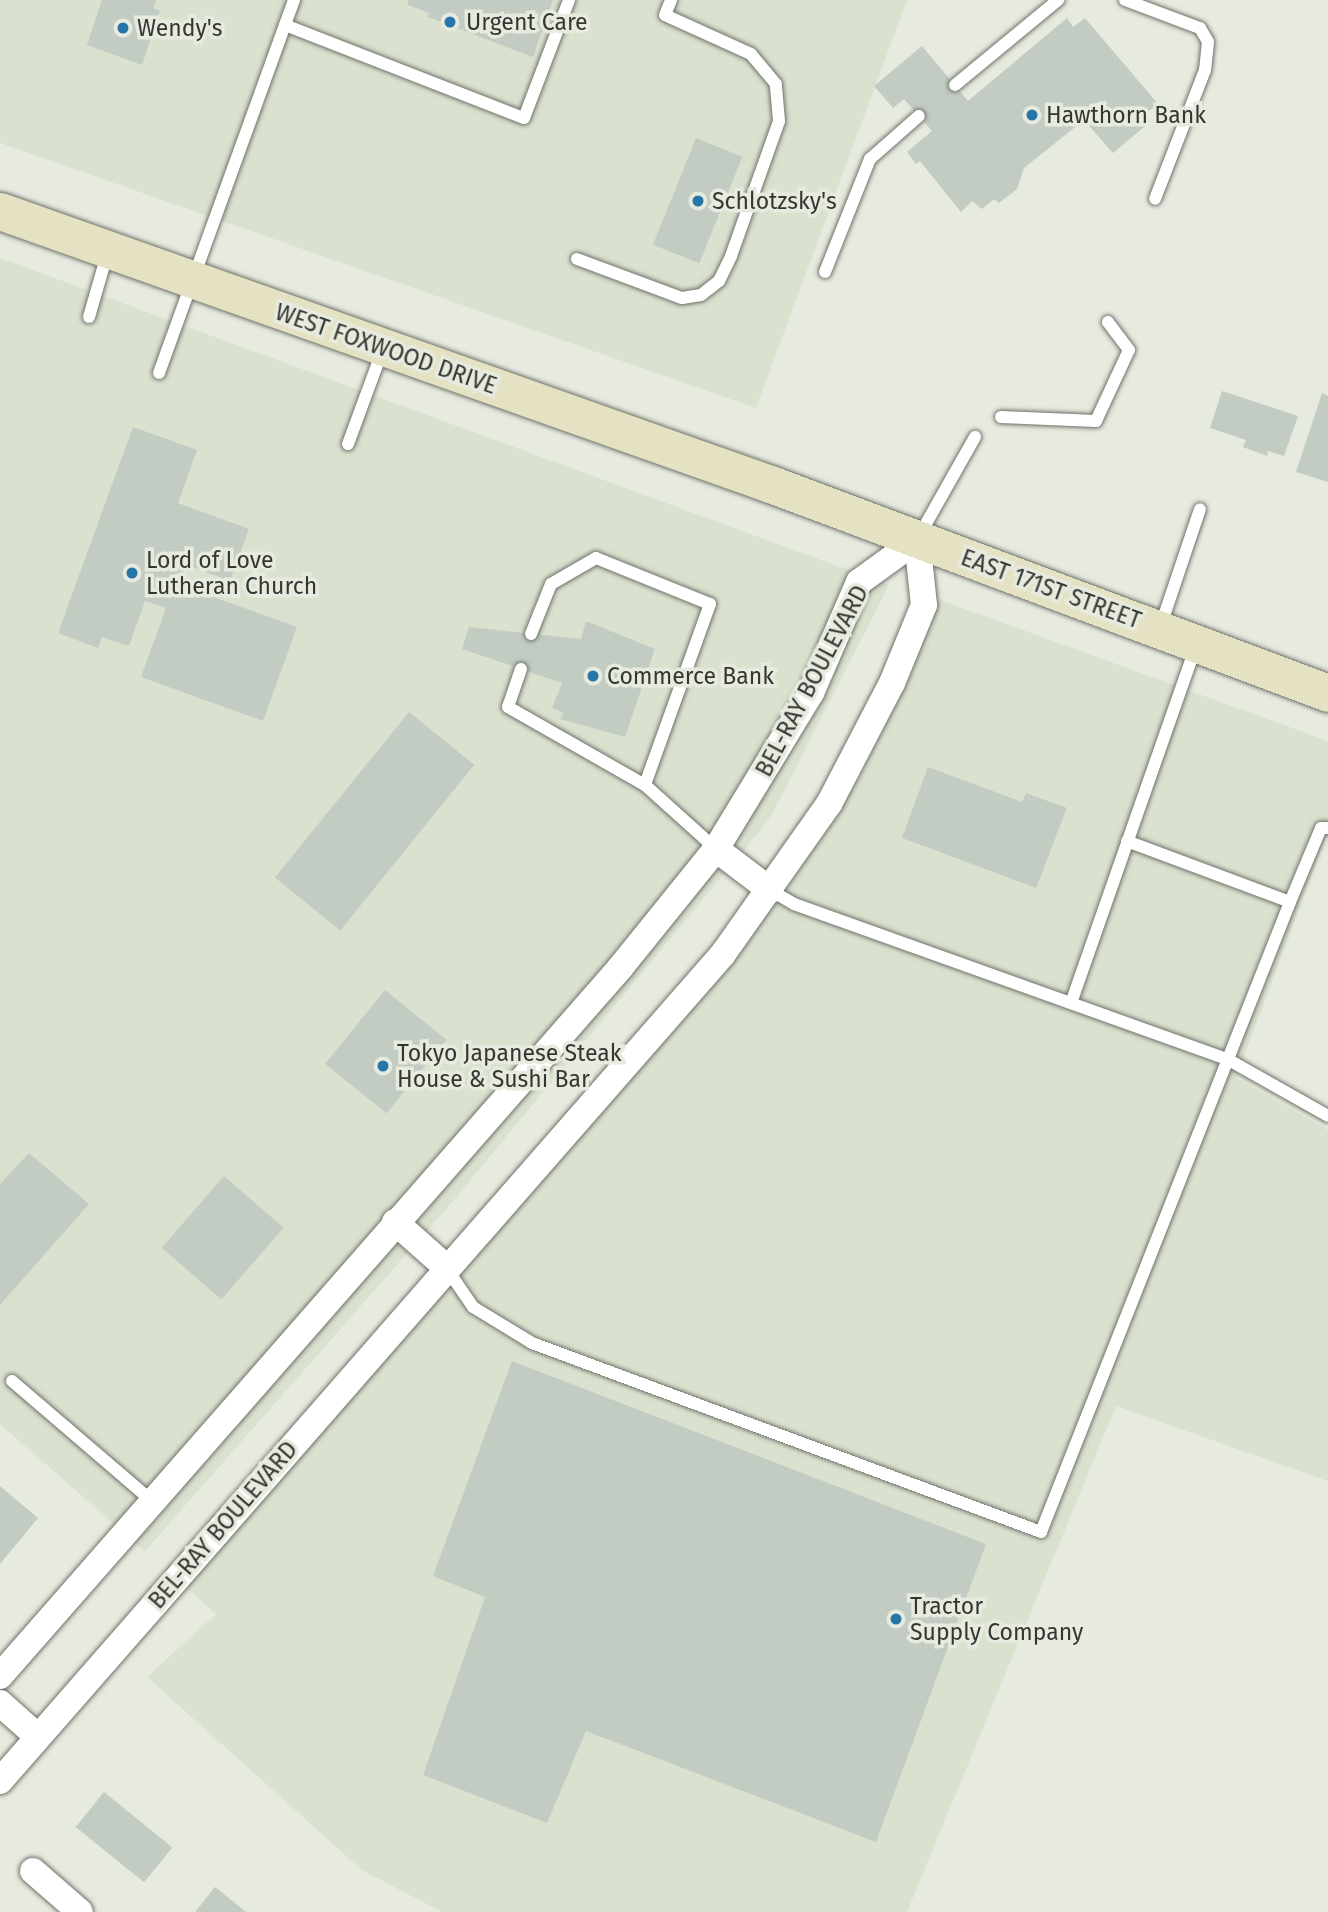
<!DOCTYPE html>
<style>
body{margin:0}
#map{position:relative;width:1328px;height:1912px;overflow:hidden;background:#e6eadf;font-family:"Fira Sans",sans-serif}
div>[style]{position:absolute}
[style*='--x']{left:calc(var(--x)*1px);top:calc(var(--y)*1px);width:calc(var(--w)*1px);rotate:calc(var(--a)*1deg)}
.built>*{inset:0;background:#dae1cf}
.building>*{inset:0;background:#c2ccc3;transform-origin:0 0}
.roads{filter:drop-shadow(0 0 2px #6f7369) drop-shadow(0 0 2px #6f7369)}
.service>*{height:12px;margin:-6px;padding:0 6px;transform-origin:6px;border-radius:6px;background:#fff}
.minor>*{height:26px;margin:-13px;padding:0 13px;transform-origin:13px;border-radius:13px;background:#fff}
.secondary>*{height:37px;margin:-18.5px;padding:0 18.5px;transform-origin:18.5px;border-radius:18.5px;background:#e5e1c3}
.dots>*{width:19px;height:19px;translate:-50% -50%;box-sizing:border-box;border:4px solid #e6eadf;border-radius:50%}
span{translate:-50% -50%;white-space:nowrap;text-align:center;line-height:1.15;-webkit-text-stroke:7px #e6eadf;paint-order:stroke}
.poi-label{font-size:23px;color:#343632}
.left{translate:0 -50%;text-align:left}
.street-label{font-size:23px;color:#343632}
</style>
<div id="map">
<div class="built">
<i style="clip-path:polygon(0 0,907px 0,756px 408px,0 143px)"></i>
<i style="clip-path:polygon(0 258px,889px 585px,770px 818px,453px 1201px,145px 1551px,0 1424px)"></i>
<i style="clip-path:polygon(940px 600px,1328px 741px,1328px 831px,1236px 1078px,1328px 1130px,1328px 1481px,1116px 1406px,907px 1912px,442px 1912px,362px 1870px,147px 1677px,216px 1614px,185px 1586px,722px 976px,860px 778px)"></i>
</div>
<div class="building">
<i style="clip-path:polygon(102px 0,156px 0,153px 8px,160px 11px,142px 65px,87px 45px)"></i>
<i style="clip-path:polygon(408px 0,553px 0,533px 57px,428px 17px,429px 13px,408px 5px)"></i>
<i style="clip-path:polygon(1067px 18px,1073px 27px,1085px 18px,1158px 104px,1145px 114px,1150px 122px,1113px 153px,1084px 120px,1024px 168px,1017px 189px,999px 203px,994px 199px,982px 209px,972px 201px,961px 212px,920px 161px,916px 164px,907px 152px,932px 131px,904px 99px,893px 108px,874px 86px,922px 46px,968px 101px)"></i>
<i style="left:696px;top:138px;width:50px;height:115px;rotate:22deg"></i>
<i style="clip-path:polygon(1222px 391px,1298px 416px,1284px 456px,1268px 451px,1267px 456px,1243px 447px,1246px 440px,1210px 428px)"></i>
<i style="clip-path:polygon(1322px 393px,1328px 396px,1328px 482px,1296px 472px)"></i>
<i style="clip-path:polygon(133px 427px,197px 450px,178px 503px,249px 529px,230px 581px,187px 565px,180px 585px,297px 627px,263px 721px,141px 677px,166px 608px,145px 601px,129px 646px,102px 637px,98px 648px,58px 633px)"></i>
<i style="clip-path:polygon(586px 621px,655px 649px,625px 737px,560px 719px,564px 713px,552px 708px,562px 683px,462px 649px,469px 627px,581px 639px)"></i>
<i style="left:409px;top:712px;width:84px;height:213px;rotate:39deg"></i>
<i style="clip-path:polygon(928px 767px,1022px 802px,1026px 793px,1067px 808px,1036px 888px,902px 838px)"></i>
<i style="left:385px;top:990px;width:79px;height:95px;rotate:39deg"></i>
<i style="clip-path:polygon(29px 1153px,89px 1204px,0 1305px,0 1184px)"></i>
<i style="left:224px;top:1176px;width:79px;height:95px;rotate:41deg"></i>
<i style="clip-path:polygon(512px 1361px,986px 1544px,876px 1842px,586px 1731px,547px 1823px,423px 1775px,485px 1597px,433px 1576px)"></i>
<i style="clip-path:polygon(0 1486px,38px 1518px,0 1564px)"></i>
<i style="left:104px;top:1792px;width:88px;height:45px;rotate:39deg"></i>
<i style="clip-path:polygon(215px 1887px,246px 1912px,195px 1912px)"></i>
</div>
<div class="roads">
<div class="service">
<i style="--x:1125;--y:0;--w:80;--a:20.5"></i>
<i style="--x:1200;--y:28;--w:16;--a:60"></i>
<i style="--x:1208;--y:42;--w:28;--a:96"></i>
<i style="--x:1205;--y:70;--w:138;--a:111.2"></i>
<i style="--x:285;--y:25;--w:256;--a:21.3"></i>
<i style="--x:524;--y:118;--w:126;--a:-69.1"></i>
<i style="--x:955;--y:85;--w:134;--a:-39.5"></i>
<i style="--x:577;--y:259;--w:112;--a:20.4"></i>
<i style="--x:682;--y:298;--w:19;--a:-9"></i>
<i style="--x:701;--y:295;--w:23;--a:-38"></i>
<i style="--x:719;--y:281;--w:28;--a:-64"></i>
<i style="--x:731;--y:256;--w:143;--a:-70.4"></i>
<i style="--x:779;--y:121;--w:37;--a:-95"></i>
<i style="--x:776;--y:84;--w:39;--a:-130"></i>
<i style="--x:751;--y:54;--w:94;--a:-155.6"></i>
<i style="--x:665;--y:15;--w:16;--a:-68"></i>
<i style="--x:825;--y:272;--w:122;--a:-68.3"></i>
<i style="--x:870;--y:159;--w:65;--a:-41.3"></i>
<i style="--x:89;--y:317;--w:69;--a:-73.9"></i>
<i style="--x:159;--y:373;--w:397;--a:-70.1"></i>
<i style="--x:1001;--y:417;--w:95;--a:2.4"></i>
<i style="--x:1096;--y:421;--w:78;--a:-65.1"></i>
<i style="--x:1129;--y:350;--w:35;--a:-127"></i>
<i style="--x:348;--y:444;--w:101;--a:-69.8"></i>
<i style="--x:919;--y:536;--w:114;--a:-60.5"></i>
<i style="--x:1161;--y:625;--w:122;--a:-71.4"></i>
<i style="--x:531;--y:634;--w:54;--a:-68.2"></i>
<i style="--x:551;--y:584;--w:52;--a:-30"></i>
<i style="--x:596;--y:558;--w:123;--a:22"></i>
<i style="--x:710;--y:604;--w:192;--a:109.8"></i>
<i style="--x:645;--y:785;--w:96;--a:42"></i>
<i style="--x:521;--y:669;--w:40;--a:108.9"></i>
<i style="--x:508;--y:707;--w:158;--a:29.7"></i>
<i style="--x:770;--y:890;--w:28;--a:30"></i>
<i style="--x:794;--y:904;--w:460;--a:19.7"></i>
<i style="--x:1227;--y:1059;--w:116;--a:29.4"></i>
<i style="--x:1290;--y:902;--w:80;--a:-67.3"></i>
<i style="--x:1321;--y:828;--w:7;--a:0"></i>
<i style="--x:1071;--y:1003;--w:377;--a:-70.7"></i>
<i style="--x:447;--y:1269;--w:46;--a:55.6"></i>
<i style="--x:473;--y:1307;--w:69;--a:31.4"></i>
<i style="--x:532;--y:1343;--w:543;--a:20.37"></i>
<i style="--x:1041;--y:1532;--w:677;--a:-68.43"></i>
<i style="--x:1290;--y:902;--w:174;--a:-159.5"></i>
<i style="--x:12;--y:1381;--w:183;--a:40.6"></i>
</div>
<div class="minor">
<i style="--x:716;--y:849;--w:68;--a:37.2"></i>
<i style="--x:395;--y:1222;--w:69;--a:41.5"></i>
<i style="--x:0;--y:1676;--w:941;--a:-48.79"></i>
<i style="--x:620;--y:968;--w:153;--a:-51.1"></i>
<i style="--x:716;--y:849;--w:183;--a:-58.7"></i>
<i style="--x:811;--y:693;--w:121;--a:-66.6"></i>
<i style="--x:859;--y:582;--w:72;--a:-35.9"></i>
<i style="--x:0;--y:1703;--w:51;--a:41.8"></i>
<i style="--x:0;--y:1781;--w:1098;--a:-48.84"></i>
<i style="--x:723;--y:954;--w:184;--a:-54.8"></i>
<i style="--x:829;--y:804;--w:136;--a:-62.5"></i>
<i style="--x:892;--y:683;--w:84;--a:-67.7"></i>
<i style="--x:924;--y:605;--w:65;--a:-96.1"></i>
<i style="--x:33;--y:1871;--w:62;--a:41.1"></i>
</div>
<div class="secondary">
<i style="--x:0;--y:211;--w:820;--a:19.52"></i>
<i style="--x:773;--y:485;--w:593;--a:20.54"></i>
</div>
</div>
<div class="dots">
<i style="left:450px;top:22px;background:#2676a8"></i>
<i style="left:123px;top:28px;background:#2676a8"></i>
<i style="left:1032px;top:115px;background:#2676a8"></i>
<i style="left:698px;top:201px;background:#2676a8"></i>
<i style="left:132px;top:573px;background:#2676a8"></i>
<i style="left:593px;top:676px;background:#2676a8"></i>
<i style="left:383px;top:1066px;background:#2676a8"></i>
<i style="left:896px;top:1619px;background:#2676a8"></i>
</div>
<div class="poi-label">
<span class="left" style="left:466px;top:22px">Urgent Care</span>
<span class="left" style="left:137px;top:28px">Wendy's</span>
<span class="left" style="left:1046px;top:115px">Hawthorn Bank</span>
<span class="left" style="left:712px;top:201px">Schlotzsky's</span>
<span class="left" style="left:146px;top:573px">Lord of Love<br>Lutheran Church</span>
<span class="left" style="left:607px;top:676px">Commerce Bank</span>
<span class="left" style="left:397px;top:1066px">Tokyo Japanese Steak<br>House &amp; Sushi Bar</span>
<span class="left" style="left:910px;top:1619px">Tractor<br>Supply Company</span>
</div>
<div class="street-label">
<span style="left:386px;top:349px;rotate:19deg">WEST FOXWOOD DRIVE</span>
<span style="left:1051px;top:589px;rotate:20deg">EAST 171ST STREET</span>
<span style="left:812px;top:681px;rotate:-62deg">BEL-RAY BOULEVARD</span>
<span style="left:223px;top:1525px;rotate:-49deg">BEL-RAY BOULEVARD</span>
</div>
</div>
